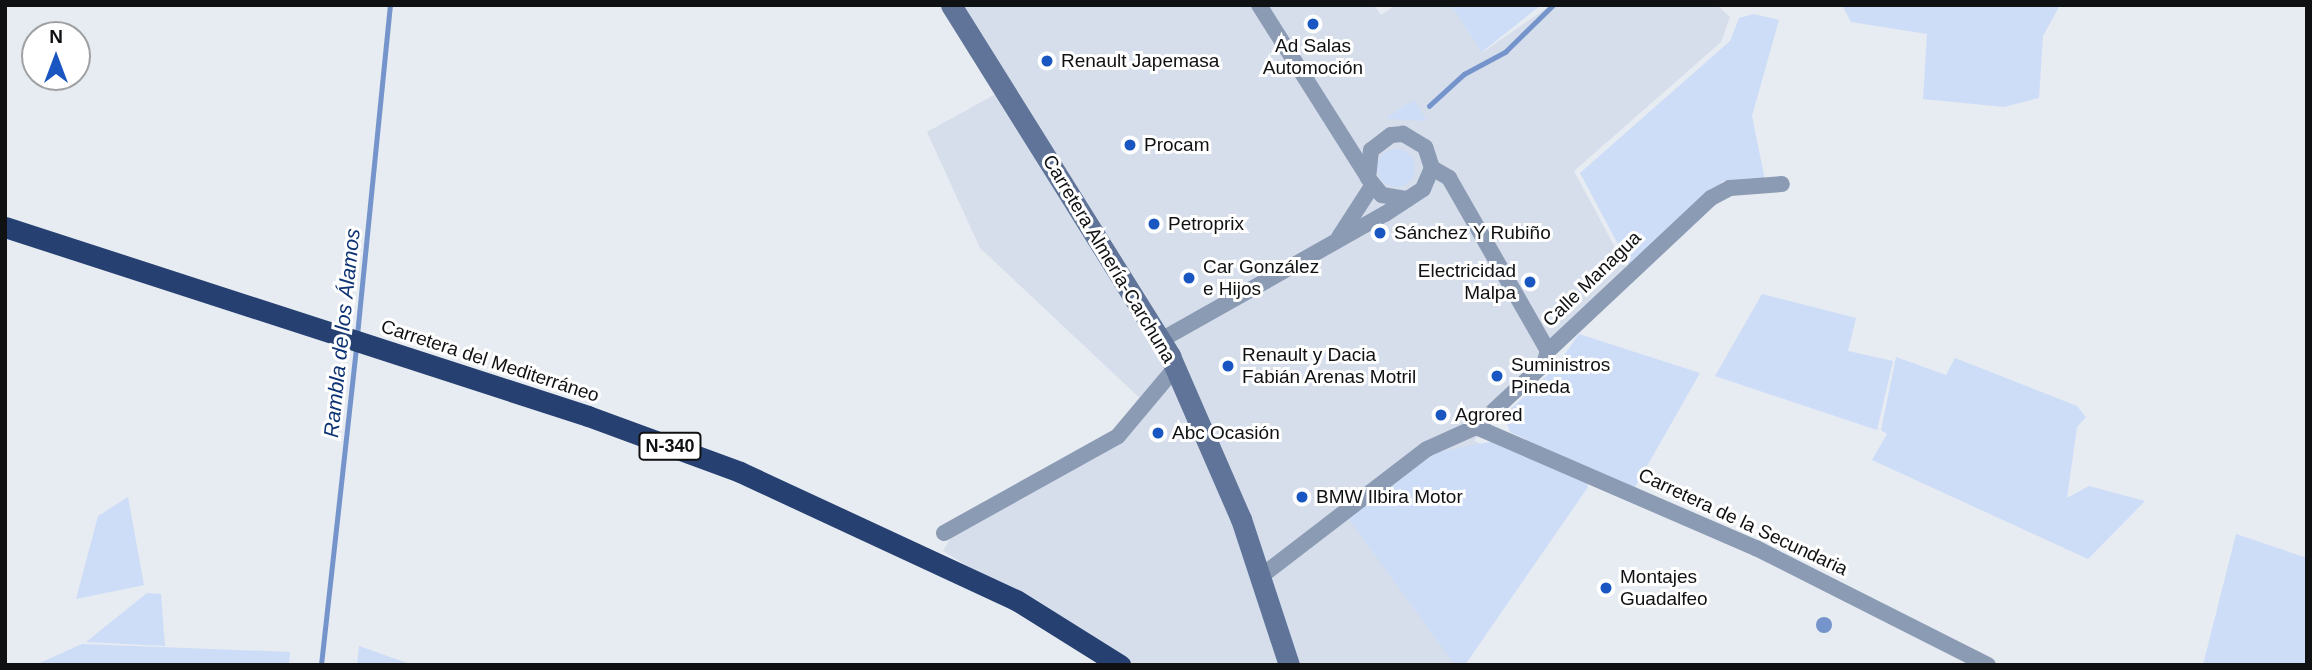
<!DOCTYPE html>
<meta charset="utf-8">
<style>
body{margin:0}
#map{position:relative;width:2312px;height:670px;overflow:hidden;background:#e7ebf2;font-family:Helvetica,sans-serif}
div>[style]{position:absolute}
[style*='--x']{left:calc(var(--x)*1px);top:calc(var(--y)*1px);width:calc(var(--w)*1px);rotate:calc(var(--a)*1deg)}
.built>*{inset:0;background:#d6deec}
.green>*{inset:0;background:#cdddf7}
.round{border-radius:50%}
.water>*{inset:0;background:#7494cb}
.stream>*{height:4.5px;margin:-2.25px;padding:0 2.25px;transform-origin:2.25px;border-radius:2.25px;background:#7494cb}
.street>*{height:16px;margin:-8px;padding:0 8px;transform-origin:8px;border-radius:8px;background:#8c9bb4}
.secondary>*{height:21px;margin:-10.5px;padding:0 10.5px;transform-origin:10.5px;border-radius:10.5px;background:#5f7498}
.highway>*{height:21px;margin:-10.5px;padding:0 10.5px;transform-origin:10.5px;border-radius:10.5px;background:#254071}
.dots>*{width:19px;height:19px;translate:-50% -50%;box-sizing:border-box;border:4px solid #fff;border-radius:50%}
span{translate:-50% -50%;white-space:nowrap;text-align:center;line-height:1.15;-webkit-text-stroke:6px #fff;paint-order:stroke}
.shield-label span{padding:2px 5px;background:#fff;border:2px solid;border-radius:5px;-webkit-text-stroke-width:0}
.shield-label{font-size:18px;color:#101113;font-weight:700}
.poi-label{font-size:19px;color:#101113}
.left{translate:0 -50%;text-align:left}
.right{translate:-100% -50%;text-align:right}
.street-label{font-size:19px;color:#101113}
.water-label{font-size:21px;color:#0e3374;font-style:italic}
.frame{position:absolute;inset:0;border:7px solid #101113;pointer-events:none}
.north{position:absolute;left:21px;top:21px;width:70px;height:70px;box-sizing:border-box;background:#fff;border:2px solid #9fa0a1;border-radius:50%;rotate:0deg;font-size:19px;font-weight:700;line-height:28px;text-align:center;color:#101113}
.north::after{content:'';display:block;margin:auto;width:24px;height:32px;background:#1956c2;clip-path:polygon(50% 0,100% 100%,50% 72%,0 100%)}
</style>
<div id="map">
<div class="built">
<i style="clip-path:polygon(962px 5px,1374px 5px,1381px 15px,1396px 5px,1451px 5px,1483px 52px,1551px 5px,1717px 5px,1730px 17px,1721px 42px,1574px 171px,1631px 277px,1556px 336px,1474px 441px,1549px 471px,1465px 665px,1129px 665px,943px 551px,964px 516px,1113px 434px,1145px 403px,980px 248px,927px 132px,1010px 86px)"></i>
</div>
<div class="green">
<i style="clip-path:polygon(1451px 5px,1541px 5px,1482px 52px)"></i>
<i style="clip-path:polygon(1842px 5px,2060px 5px,2043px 36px,2039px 98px,2004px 107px,1923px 99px,1927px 34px,1851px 22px)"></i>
<i style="clip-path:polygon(1754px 14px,1779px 20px,1752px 116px,1765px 180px,1723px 181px,1629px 265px,1580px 173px,1730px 41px,1739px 18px)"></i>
<i style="clip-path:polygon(1414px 100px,1427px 121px,1388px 119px,1389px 116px)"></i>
<i class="round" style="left:1377px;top:149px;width:38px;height:38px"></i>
<i style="clip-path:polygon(1762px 294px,1856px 318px,1848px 351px,1893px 361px,1877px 430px,1715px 376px)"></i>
<i style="clip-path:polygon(1579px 334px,1700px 373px,1634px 489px,1510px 432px,1504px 415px,1554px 369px)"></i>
<i style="clip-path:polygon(1896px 357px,1946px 375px,1955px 358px,2077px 406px,2086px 417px,2077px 427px,2067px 498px,2089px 486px,2145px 501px,2088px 559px,1872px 460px,1887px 434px,1881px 430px)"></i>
<i style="clip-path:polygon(1494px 441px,1586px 481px,1588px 487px,1465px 665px,1455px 665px,1348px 518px,1436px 453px)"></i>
<i style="clip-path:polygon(128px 497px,144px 585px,76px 599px,98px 516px)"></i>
<i style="clip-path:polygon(2236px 534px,2307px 558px,2307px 665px,2203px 665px)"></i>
<i style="clip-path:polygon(147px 593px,161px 594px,165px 646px,86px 642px)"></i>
<i style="clip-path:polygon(82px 644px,290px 652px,289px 665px,35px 665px)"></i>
<i style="clip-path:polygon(359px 646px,413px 665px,357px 665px)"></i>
</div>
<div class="water">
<i class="round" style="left:1816px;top:617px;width:16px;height:16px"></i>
</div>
<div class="stream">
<i style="--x:1429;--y:106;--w:47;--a:-42.4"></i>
<i style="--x:1464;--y:74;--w:47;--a:-28.2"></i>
<i style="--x:1505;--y:52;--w:67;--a:-44.4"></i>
<i style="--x:357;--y:335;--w:332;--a:-84.3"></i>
<i style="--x:321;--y:665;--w:320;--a:-83.7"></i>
</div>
<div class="street">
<i style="--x:1259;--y:5;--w:202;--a:57.7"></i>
<i style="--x:1432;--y:168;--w:20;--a:30"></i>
<i style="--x:1449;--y:178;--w:199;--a:60.2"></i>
<i style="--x:1339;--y:237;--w:61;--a:-57.1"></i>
<i style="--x:1161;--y:340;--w:257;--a:-29.4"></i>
<i style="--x:1385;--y:214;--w:45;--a:-33.3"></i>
<i style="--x:1423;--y:189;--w:23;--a:-67"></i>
<i style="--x:1432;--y:168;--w:22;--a:-108"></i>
<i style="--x:1425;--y:147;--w:26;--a:-149"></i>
<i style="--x:1403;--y:134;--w:12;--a:175"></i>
<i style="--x:1391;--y:135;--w:25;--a:143"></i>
<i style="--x:1371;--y:150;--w:28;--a:96"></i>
<i style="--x:1368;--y:178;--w:22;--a:51"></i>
<i style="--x:1382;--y:195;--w:26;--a:9"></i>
<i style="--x:1548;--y:351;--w:224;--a:-43.2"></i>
<i style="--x:1711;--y:198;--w:21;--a:-28"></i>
<i style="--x:1730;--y:188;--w:52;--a:-4.4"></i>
<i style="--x:1476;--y:427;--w:305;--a:23.4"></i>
<i style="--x:1756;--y:548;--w:260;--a:26.8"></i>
<i style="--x:944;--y:533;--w:199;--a:-29.1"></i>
<i style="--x:1118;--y:436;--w:89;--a:-50"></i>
<i style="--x:1260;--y:577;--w:210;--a:-37.5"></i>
<i style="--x:1427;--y:449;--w:54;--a:-24.2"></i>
<i style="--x:1476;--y:427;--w:93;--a:-42.8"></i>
<i style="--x:1544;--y:364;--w:14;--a:-73"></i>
</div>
<div class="secondary">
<i style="--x:951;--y:5;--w:414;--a:58"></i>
<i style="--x:1170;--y:356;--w:178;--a:66.5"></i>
<i style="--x:1241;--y:519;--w:154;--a:71.8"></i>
</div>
<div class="highway">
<i style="--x:5;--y:227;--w:613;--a:17.96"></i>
<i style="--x:588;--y:416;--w:162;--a:20.2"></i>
<i style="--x:740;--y:472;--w:304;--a:24.9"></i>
<i style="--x:1016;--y:600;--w:123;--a:32"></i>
</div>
<div class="dots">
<i style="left:1313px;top:24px;background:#1956c2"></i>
<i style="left:1047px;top:61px;background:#1956c2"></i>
<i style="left:1130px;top:145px;background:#1956c2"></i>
<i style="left:1154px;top:224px;background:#1956c2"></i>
<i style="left:1380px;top:233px;background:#1956c2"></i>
<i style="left:1189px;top:278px;background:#1956c2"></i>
<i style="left:1530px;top:282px;background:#1956c2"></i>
<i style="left:1228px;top:366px;background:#1956c2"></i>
<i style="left:1497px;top:376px;background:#1956c2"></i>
<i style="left:1441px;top:415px;background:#1956c2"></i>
<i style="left:1158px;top:433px;background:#1956c2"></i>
<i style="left:1302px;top:497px;background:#1956c2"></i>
<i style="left:1606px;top:588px;background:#1956c2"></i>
</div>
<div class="shield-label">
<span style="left:670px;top:446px">N-340</span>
</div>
<div class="poi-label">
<span style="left:1313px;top:57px">Ad Salas<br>Automoción</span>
<span class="left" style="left:1061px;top:61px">Renault Japemasa</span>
<span class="left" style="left:1144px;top:145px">Procam</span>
<span class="left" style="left:1168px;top:224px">Petroprix</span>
<span class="left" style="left:1394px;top:233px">Sánchez Y Rubiño</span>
<span class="left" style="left:1203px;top:278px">Car González<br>e Hijos</span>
<span class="right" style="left:1516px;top:282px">Electricidad<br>Malpa</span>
<span class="left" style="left:1242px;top:366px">Renault y Dacia<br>Fabián Arenas Motril</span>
<span class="left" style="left:1511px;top:376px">Suministros<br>Pineda</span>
<span class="left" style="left:1455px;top:415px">Agrored</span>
<span class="left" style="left:1172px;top:433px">Abc Ocasión</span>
<span class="left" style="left:1316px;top:497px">BMW Ilbira Motor</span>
<span class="left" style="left:1620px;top:588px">Montajes<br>Guadalfeo</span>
</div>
<div class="street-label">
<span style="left:1109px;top:259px;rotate:59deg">Carretera Almería-Carchuna</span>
<span style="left:1592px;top:279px;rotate:-44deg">Calle Managua</span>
<span style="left:490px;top:361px;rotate:18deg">Carretera del Mediterráneo</span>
<span style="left:1743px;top:522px;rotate:25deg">Carretera de la Secundaria</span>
</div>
<div class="water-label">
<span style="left:342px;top:333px;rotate:-84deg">Rambla de los Álamos</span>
</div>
<div class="frame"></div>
<div class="north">N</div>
</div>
